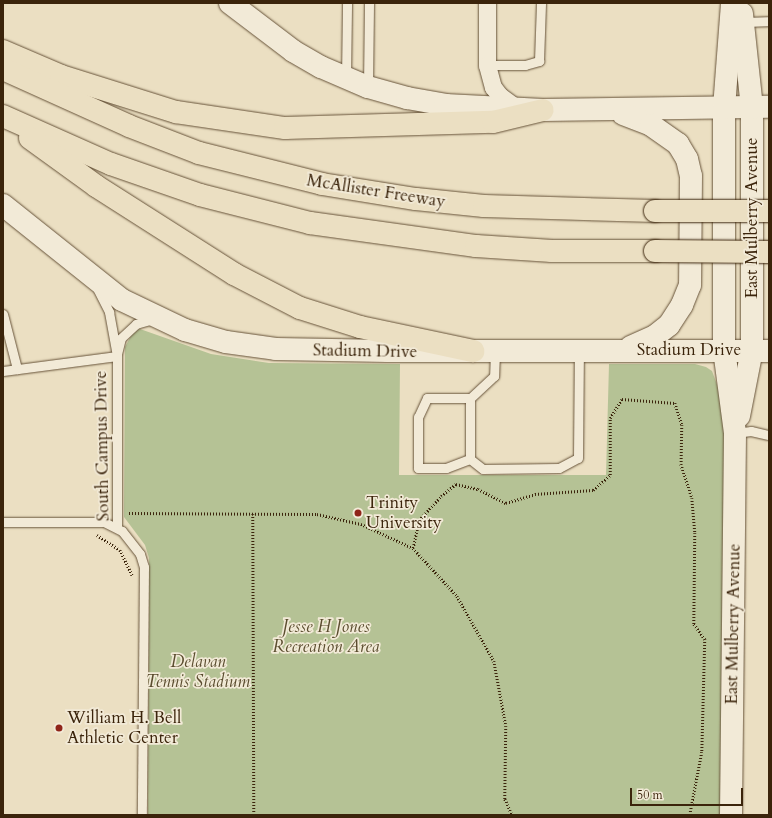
<!DOCTYPE html>
<style>
body{margin:0}
#map{position:relative;width:772px;height:818px;overflow:hidden;background:#ebdfc2;font-family:Cardo,serif}
div>[style]{position:absolute}
[style*='--x']{left:calc(var(--x)*1px);top:calc(var(--y)*1px);width:calc(var(--w)*1px);rotate:calc(var(--a)*1deg)}
.green>*{inset:0;background:#b5c295}
.path>*{height:2.5px;margin-top:-1.25px;transform-origin:0;background:repeating-linear-gradient(90deg,#3b240b 0 1px,transparent 0 3px)}
.roads{filter:drop-shadow(0 0 1px #675339) drop-shadow(0 0 1px #675339)}
.lane>*{height:9px;margin:-4.5px;padding:0 4.5px;transform-origin:4.5px;border-radius:4.5px;background:#f2ead7}
.street>*{height:17px;margin:-8.5px;padding:0 8.5px;transform-origin:8.5px;border-radius:8.5px;background:#f2ead7}
.secondary>*{height:22px;margin:-11px;padding:0 11px;transform-origin:11px;border-radius:11px;background:#f2ead7}
.highway>*{height:22px;margin:-11px;padding:0 11px;transform-origin:11px;border-radius:11px;background:#ebdfc2}
.bridges{filter:drop-shadow(0 0 1px #3b240b) drop-shadow(0 0 1px #3b240b)}
.highway-bridge>*{height:22px;margin:-11px;padding:0 11px;transform-origin:11px;border-radius:11px;background:#ebdfc2}
.dots>*{width:11px;height:11px;translate:-50% -50%;box-sizing:border-box;border:2px solid #f2ead7;border-radius:50%}
span{translate:-50% -50%;white-space:nowrap;text-align:center;line-height:1.15;-webkit-text-stroke:3.5px #f2ead7;paint-order:stroke}
.street-label{font-size:17px;color:#3b240b}
.poi-label{font-size:17px;color:#3b240b}
.left{translate:0 -50%;text-align:left}
.park-label{font-size:17px;color:#5a4c2e;font-style:italic}
.frame{position:absolute;inset:0;border:4px solid #3b240b;pointer-events:none}
.scale{position:absolute;left:630px;top:788px;width:113px;height:18px;box-sizing:border-box;border:2px solid #3b240b;border-top:0;padding-left:5px;font-size:12px;line-height:14px;white-space:nowrap;color:#3b240b;-webkit-text-stroke:3px #f2ead7;paint-order:stroke}
</style>
<div id="map">
<div class="green">
<i style="clip-path:polygon(140px 329px,211px 354px,269px 363px,400px 364px,399px 475px,606px 475px,609px 364px,695px 364px,706px 367px,712px 371px,719px 390px,725px 435px,722px 815px,148px 815px,149px 558px,145px 545px,124px 517px,124px 507px,125px 347px,133px 332px)"></i>
</div>
<div class="path">
<i style="--x:129;--y:513;--w:188;--a:0.3"></i>
<i style="--x:317;--y:514;--w:45;--a:12.8"></i>
<i style="--x:361;--y:524;--w:57;--a:24.8"></i>
<i style="--x:413;--y:548;--w:65;--a:47.5"></i>
<i style="--x:457;--y:596;--w:75;--a:60.4"></i>
<i style="--x:494;--y:661;--w:66;--a:79.5"></i>
<i style="--x:506;--y:726;--w:73;--a:90.8"></i>
<i style="--x:505;--y:799;--w:17;--a:66"></i>
<i style="--x:253;--y:514;--w:301;--a:89.8"></i>
<i style="--x:97;--y:535;--w:27;--a:33"></i>
<i style="--x:120;--y:550;--w:28;--a:64"></i>
<i style="--x:413;--y:548;--w:29;--a:-78"></i>
<i style="--x:419;--y:520;--w:33;--a:-47"></i>
<i style="--x:441;--y:496;--w:19;--a:-39"></i>
<i style="--x:456;--y:484;--w:23;--a:13"></i>
<i style="--x:478;--y:489;--w:31;--a:27"></i>
<i style="--x:506;--y:503;--w:30;--a:-17"></i>
<i style="--x:535;--y:494;--w:58;--a:-3.9"></i>
<i style="--x:593;--y:490;--w:23;--a:-41"></i>
<i style="--x:610;--y:475;--w:57;--a:-90"></i>
<i style="--x:610;--y:418;--w:22;--a:-58"></i>
<i style="--x:622;--y:399;--w:53;--a:4.3"></i>
<i style="--x:675;--y:403;--w:23;--a:72"></i>
<i style="--x:682;--y:425;--w:39;--a:91"></i>
<i style="--x:681;--y:464;--w:36;--a:72"></i>
<i style="--x:692;--y:498;--w:35;--a:85"></i>
<i style="--x:695;--y:533;--w:91;--a:90.6"></i>
<i style="--x:694;--y:624;--w:19;--a:54"></i>
<i style="--x:705;--y:639;--w:113;--a:91.5"></i>
<i style="--x:702;--y:752;--w:64;--a:100.8"></i>
</div>
<div class="roads">
<div class="lane">
<i style="--x:742;--y:22;--w:27;--a:-2"></i>
<i style="--x:487;--y:65;--w:38;--a:0"></i>
<i style="--x:525;--y:65;--w:15;--a:-16"></i>
<i style="--x:539;--y:61;--w:58;--a:-88"></i>
<i style="--x:346;--y:78;--w:75;--a:-89.2"></i>
<i style="--x:368;--y:86;--w:83;--a:-89.3"></i>
<i style="--x:98;--y:290;--w:25;--a:63"></i>
<i style="--x:109;--y:312;--w:45;--a:79.7"></i>
<i style="--x:117;--y:356;--w:171;--a:90"></i>
<i style="--x:3;--y:314;--w:57;--a:75.7"></i>
<i style="--x:495;--y:351;--w:25;--a:92"></i>
<i style="--x:494;--y:376;--w:33;--a:137"></i>
<i style="--x:470;--y:398;--w:43;--a:180"></i>
<i style="--x:427;--y:398;--w:21;--a:115"></i>
<i style="--x:418;--y:417;--w:51;--a:90"></i>
<i style="--x:418;--y:468;--w:28;--a:0"></i>
<i style="--x:446;--y:468;--w:26;--a:-21"></i>
<i style="--x:470;--y:459;--w:16;--a:38"></i>
<i style="--x:483;--y:469;--w:76;--a:-0.8"></i>
<i style="--x:559;--y:468;--w:21;--a:-28"></i>
<i style="--x:578;--y:458;--w:108;--a:-89.5"></i>
<i style="--x:117;--y:354;--w:16;--a:-76"></i>
<i style="--x:121;--y:338;--w:21;--a:-43"></i>
<i style="--x:136;--y:324;--w:18;--a:-16"></i>
<i style="--x:3;--y:371;--w:115;--a:-7.5"></i>
<i style="--x:735;--y:433;--w:16;--a:-7"></i>
<i style="--x:751;--y:431;--w:18;--a:13"></i>
<i style="--x:470;--y:459;--w:61;--a:-90"></i>
<i style="--x:3;--y:522;--w:101;--a:0"></i>
<i style="--x:104;--y:522;--w:20;--a:27"></i>
<i style="--x:122;--y:531;--w:29;--a:52"></i>
<i style="--x:140;--y:554;--w:14;--a:73"></i>
<i style="--x:144;--y:567;--w:248;--a:90.5"></i>
</div>
<div class="street">
<i style="--x:487;--y:3;--w:62;--a:90"></i>
<i style="--x:487;--y:65;--w:23;--a:75"></i>
<i style="--x:493;--y:87;--w:11;--a:52"></i>
<i style="--x:500;--y:96;--w:22;--a:36"></i>
</div>
<div class="secondary">
<i style="--x:230;--y:3;--w:79;--a:37.3"></i>
<i style="--x:293;--y:51;--w:32;--a:30"></i>
<i style="--x:321;--y:67;--w:51;--a:23.1"></i>
<i style="--x:368;--y:87;--w:41;--a:15.8"></i>
<i style="--x:407;--y:98;--w:39;--a:10"></i>
<i style="--x:445;--y:105;--w:98;--a:2.9"></i>
<i style="--x:543;--y:110;--w:226;--a:-0.8"></i>
<i style="--x:623;--y:114;--w:30;--a:21"></i>
<i style="--x:651;--y:125;--w:33;--a:35"></i>
<i style="--x:678;--y:144;--w:17;--a:59"></i>
<i style="--x:687;--y:159;--w:17;--a:77"></i>
<i style="--x:691;--y:176;--w:109;--a:90.5"></i>
<i style="--x:690;--y:285;--w:22;--a:112"></i>
<i style="--x:682;--y:305;--w:24;--a:123"></i>
<i style="--x:669;--y:325;--w:18;--a:142"></i>
<i style="--x:655;--y:336;--w:27;--a:156"></i>
<i style="--x:3;--y:205;--w:152;--a:38.6"></i>
<i style="--x:122;--y:300;--w:70;--a:25.5"></i>
<i style="--x:185;--y:330;--w:43;--a:16.3"></i>
<i style="--x:226;--y:342;--w:50;--a:8"></i>
<i style="--x:276;--y:349;--w:112;--a:1"></i>
<i style="--x:388;--y:351;--w:381;--a:0"></i>
<i style="--x:739;--y:416;--w:67;--a:-78.9"></i>
<i style="--x:752;--y:350;--w:242;--a:-90"></i>
<i style="--x:752;--y:108;--w:95;--a:-96.1"></i>
<i style="--x:731;--y:815;--w:382;--a:-89.4"></i>
<i style="--x:735;--y:433;--w:84;--a:-97.5"></i>
<i style="--x:724;--y:350;--w:242;--a:-90"></i>
<i style="--x:724;--y:108;--w:105;--a:-85.6"></i>
</div>
<div class="highway">
<i style="--x:3;--y:51;--w:63;--a:23.3"></i>
<i style="--x:61;--y:76;--w:121;--a:17.4"></i>
<i style="--x:176;--y:112;--w:110;--a:8.4"></i>
<i style="--x:285;--y:128;--w:208;--a:-1.7"></i>
<i style="--x:493;--y:122;--w:51;--a:-13.5"></i>
<i style="--x:3;--y:69;--w:138;--a:24.3"></i>
<i style="--x:129;--y:126;--w:75;--a:21.1"></i>
<i style="--x:199;--y:153;--w:127;--a:14.1"></i>
<i style="--x:322;--y:184;--w:95;--a:9.1"></i>
<i style="--x:416;--y:199;--w:68;--a:5.9"></i>
<i style="--x:484;--y:206;--w:171;--a:1.7"></i>
<i style="--x:3;--y:116;--w:118;--a:24"></i>
<i style="--x:111;--y:164;--w:94;--a:19.2"></i>
<i style="--x:200;--y:195;--w:114;--a:14.3"></i>
<i style="--x:310;--y:223;--w:168;--a:7.9"></i>
<i style="--x:476;--y:246;--w:76;--a:3.8"></i>
<i style="--x:552;--y:251;--w:103;--a:0"></i>
<i style="--x:30;--y:138;--w:82;--a:36"></i>
<i style="--x:96;--y:186;--w:164;--a:32.5"></i>
<i style="--x:234;--y:274;--w:74;--a:27.3"></i>
<i style="--x:300;--y:308;--w:63;--a:17.6"></i>
<i style="--x:360;--y:327;--w:116;--a:12"></i>
</div>
</div>
<div class="bridges">
<div class="highway-bridge">
<i style="--x:655;--y:211;--w:114;--a:0"></i>
<i style="--x:655;--y:251;--w:114;--a:0.5"></i>
</div>
</div>
<div class="dots">
<i style="left:358px;top:513px;background:#8f2418"></i>
<i style="left:59px;top:728px;background:#8f2418"></i>
</div>
<div class="street-label">
<span style="left:376px;top:191px;rotate:9deg">McAllister Freeway</span>
<span style="left:752px;top:218px;rotate:-90deg">East Mulberry Avenue</span>
<span style="left:689px;top:350px">Stadium Drive</span>
<span style="left:365px;top:351px;rotate:1deg">Stadium Drive</span>
<span style="left:102px;top:446px;rotate:-91deg">South Campus Drive</span>
<span style="left:733px;top:624px;rotate:-89deg">East Mulberry Avenue</span>
</div>
<div class="poi-label">
<span class="left" style="left:366px;top:513px">Trinity<br>University</span>
<span class="left" style="left:67px;top:728px">William H. Bell<br>Athletic Center</span>
</div>
<div class="park-label">
<span style="left:326px;top:637px">Jesse H Jones<br>Recreation Area</span>
<span style="left:198px;top:672px">Delavan<br>Tennis Stadium</span>
</div>
<div class="frame"></div>
<div class="scale">50 m</div>
</div>
